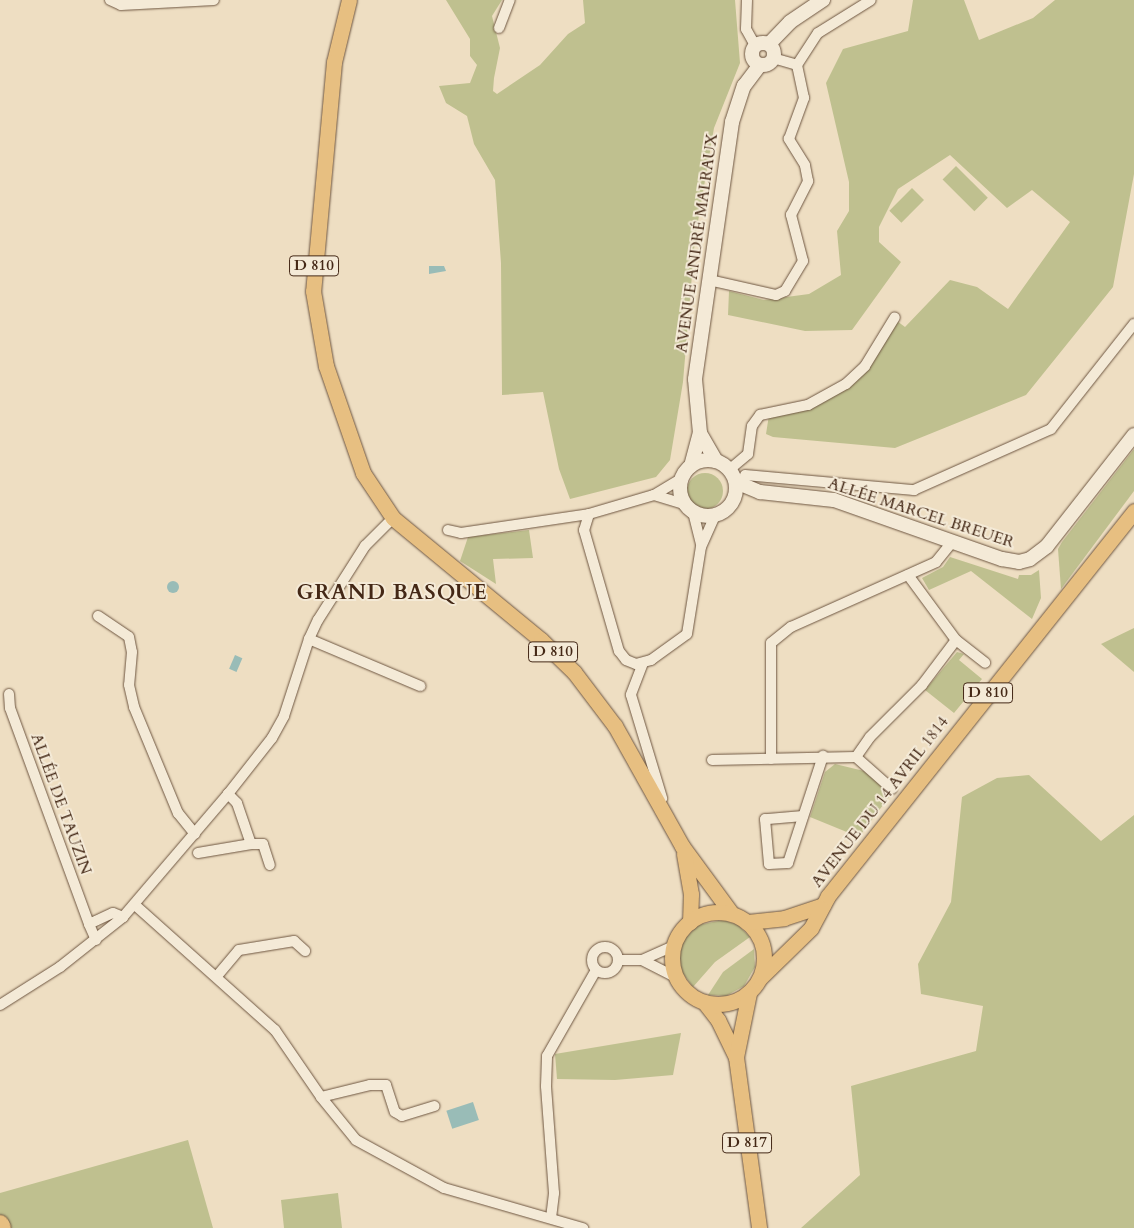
<!DOCTYPE html>
<meta charset="utf-8">
<style>
body{margin:0}
#map{position:relative;width:1134px;height:1228px;overflow:hidden;background:#eedec2;font-family:Cardo,serif}
div>[style]{position:absolute}
[style*='--x']{left:calc(var(--x)*1px);top:calc(var(--y)*1px);width:calc(var(--w)*1px);rotate:calc(var(--a)*1deg)}
.green>*{inset:0;background:#bfc08f;transform-origin:0 0}
.round{border-radius:50%}
.water>*{inset:0;background:#99bcb7;transform-origin:0 0}
.roads{filter:drop-shadow(0 0 1px #6e5641) drop-shadow(0 0 1px #6e5641)}
.street>*{height:10px;margin:-5px;padding:0 5px;transform-origin:5px;border-radius:5px;background:#f4ead7}
.street>.ring{margin:-5px;padding:0;box-sizing:content-box;background:none;border:10px solid #f4ead7;border-radius:50%}
.secondary>*{height:14px;margin:-7px;padding:0 7px;transform-origin:7px;border-radius:7px;background:#f4ead7}
.secondary>.ring{margin:-7px;padding:0;box-sizing:content-box;background:none;border:14px solid #f4ead7;border-radius:50%}
.primary>*{height:15px;margin:-7.5px;padding:0 7.5px;transform-origin:7.5px;border-radius:7.5px;background:#e7bf81}
.primary>.ring{margin:-7.5px;padding:0;box-sizing:content-box;background:none;border:15px solid #e7bf81;border-radius:50%}
.highway>*{height:18px;margin:-9px;padding:0 9px;transform-origin:9px;border-radius:9px;background:#e7bf81}
span{translate:-50% -50%;white-space:nowrap;text-align:center;line-height:1.15;-webkit-text-stroke:4px #f4ead7;paint-order:stroke}
.shield-label span{padding:1px 4px;background:#f4ead7;border:1px solid;border-radius:4px;-webkit-text-stroke-width:0}
.shield-label{font-size:15px;color:#442816;font-weight:700}
.street-label{font-size:16px;color:#442816}
.district-label{font-size:21px;color:#442816;font-weight:700;letter-spacing:1px}
</style>
<div id="map">
<div class="green">
<i style="clip-path:polygon(446px 0,502px 0,492px 16px,500px 48px,494px 78px,493px 91px,497px 94px,540px 65px,568px 34px,585px 23px,583px 0,735px 0,740px 63px,714px 128px,695px 239px,683px 382px,670px 460px,656px 477px,570px 499px,559px 469px,543px 392px,502px 395px,501px 263px,495px 180px,474px 144px,467px 116px,446px 103px,439px 86px,470px 83px,477px 65px,470px 56px,470px 39px)"></i>
<i style="clip-path:polygon(913px 0,964px 0,979px 40px,1033px 18px,1055px 0,1134px 0,1134px 174px,1113px 287px,1026px 395px,895px 448px,773px 437px,766px 434px,769px 415px,846px 386px,897px 321px,905px 327px,950px 280px,977px 287px,1008px 309px,1070px 222px,1032px 190px,1007px 208px,950px 155px,898px 189px,879px 227px,879px 242px,901px 262px,852px 330px,805px 331px,728px 315px,729px 291px,764px 300px,809px 294px,841px 275px,837px 231px,849px 211px,849px 182px,826px 83px,843px 49px,908px 31px)"></i>
<i style="left:956px;top:166px;width:45px;height:19px;rotate:45deg"></i>
<i style="left:912px;top:188px;width:17px;height:32px;rotate:45deg"></i>
<i style="clip-path:polygon(1134px 449px,1134px 491px,1061px 589px,1058px 549px,1062px 542px)"></i>
<i class="round" style="left:687px;top:473px;width:36px;height:36px"></i>
<i style="clip-path:polygon(529px 530px,533px 558px,493px 559px,496px 584px,460px 561px,468px 537px)"></i>
<i style="clip-path:polygon(950px 557px,1018px 579px,1019px 575px,1031px 575px,1039px 570px,1041px 598px,1032px 619px,971px 571px,929px 590px,922px 578px,943px 567px)"></i>
<i style="clip-path:polygon(1134px 628px,1134px 672px,1101px 644px)"></i>
<i style="clip-path:polygon(957px 652px,964px 654px,959px 660px,982px 679px,954px 713px,925px 690px)"></i>
<i style="clip-path:polygon(835px 764px,864px 771px,892px 793px,859px 837px,810px 817px,825px 772px)"></i>
<i style="clip-path:polygon(1029px 775px,1101px 841px,1134px 815px,1134px 1228px,801px 1228px,860px 1175px,851px 1086px,976px 1051px,983px 1006px,921px 994px,918px 964px,951px 902px,962px 797px,997px 778px)"></i>
<i style="clip-path:polygon(723px 920px,738px 925px,750px 937px,715px 962px,693px 987px,681px 971px,679px 955px,681px 943px,698px 925px)"></i>
<i style="clip-path:polygon(754px 949px,755px 967px,744px 986px,726px 996px,708px 995px,723px 972px)"></i>
<i style="clip-path:polygon(681px 1033px,673px 1075px,615px 1080px,557px 1079px,555px 1054px)"></i>
<i style="clip-path:polygon(188px 1140px,213px 1228px,0 1228px,0 1193px)"></i>
<i style="clip-path:polygon(338px 1193px,342px 1228px,284px 1228px,281px 1200px)"></i>
</div>
<div class="water">
<i style="clip-path:polygon(429px 266px,444px 266px,446px 271px,429px 274px)"></i>
<i class="round" style="left:167px;top:581px;width:12px;height:12px"></i>
<i style="left:235px;top:655px;width:8px;height:15px;rotate:23deg"></i>
<i style="left:473px;top:1102px;width:19px;height:28px;rotate:72deg"></i>
</div>
<div class="roads">
<div class="street">
<i style="--x:110;--y:0;--w:12;--a:24"></i>
<i style="--x:121;--y:5;--w:93;--a:-3.1"></i>
<i style="--x:747;--y:0;--w:29;--a:92"></i>
<i style="--x:746;--y:29;--w:18;--a:61"></i>
<i style="--x:499;--y:28;--w:30;--a:-69"></i>
<i style="--x:773;--y:58;--w:25;--a:16"></i>
<i style="--x:797;--y:65;--w:38;--a:-57"></i>
<i style="--x:818;--y:33;--w:62;--a:-31.9"></i>
<i style="--x:709;--y:280;--w:69;--a:12.6"></i>
<i style="--x:776;--y:295;--w:10;--a:-24"></i>
<i style="--x:785;--y:291;--w:35;--a:-59"></i>
<i style="--x:803;--y:261;--w:48;--a:-104.6"></i>
<i style="--x:791;--y:215;--w:38;--a:-63"></i>
<i style="--x:808;--y:181;--w:16;--a:-101"></i>
<i style="--x:805;--y:165;--w:31;--a:-122"></i>
<i style="--x:789;--y:139;--w:44;--a:-69.9"></i>
<i style="--x:804;--y:98;--w:34;--a:-102"></i>
<i style="--x:729;--y:470;--w:25;--a:-40"></i>
<i style="--x:748;--y:454;--w:28;--a:-82"></i>
<i style="--x:752;--y:426;--w:14;--a:-54"></i>
<i style="--x:760;--y:415;--w:49;--a:-11.8"></i>
<i style="--x:808;--y:405;--w:43;--a:-28.9"></i>
<i style="--x:846;--y:384;--w:26;--a:-43"></i>
<i style="--x:865;--y:366;--w:57;--a:-58.5"></i>
<i style="--x:745;--y:475;--w:170;--a:5.1"></i>
<i style="--x:914;--y:490;--w:150;--a:-24"></i>
<i style="--x:1051;--y:429;--w:134;--a:-51.7"></i>
<i style="--x:654;--y:495;--w:31;--a:17"></i>
<i style="--x:693;--y:512;--w:33;--a:76"></i>
<i style="--x:589;--y:514;--w:17;--a:107"></i>
<i style="--x:584;--y:530;--w:126;--a:73.9"></i>
<i style="--x:619;--y:651;--w:11;--a:52"></i>
<i style="--x:626;--y:660;--w:11;--a:22"></i>
<i style="--x:636;--y:664;--w:16;--a:-15"></i>
<i style="--x:651;--y:660;--w:44;--a:-35.8"></i>
<i style="--x:687;--y:634;--w:88;--a:-80.9"></i>
<i style="--x:701;--y:547;--w:34;--a:-66"></i>
<i style="--x:448;--y:530;--w:13;--a:13"></i>
<i style="--x:461;--y:533;--w:129;--a:-8.4"></i>
<i style="--x:589;--y:514;--w:68;--a:-16.3"></i>
<i style="--x:654;--y:495;--w:31;--a:-31"></i>
<i style="--x:908;--y:575;--w:81;--a:53.6"></i>
<i style="--x:956;--y:640;--w:37;--a:38"></i>
<i style="--x:98;--y:616;--w:37;--a:34"></i>
<i style="--x:129;--y:637;--w:15;--a:79"></i>
<i style="--x:132;--y:652;--w:33;--a:95"></i>
<i style="--x:129;--y:685;--w:23;--a:77"></i>
<i style="--x:134;--y:707;--w:115;--a:67.5"></i>
<i style="--x:178;--y:813;--w:27;--a:51"></i>
<i style="--x:309;--y:639;--w:121;--a:22.9"></i>
<i style="--x:643;--y:663;--w:34;--a:111"></i>
<i style="--x:631;--y:695;--w:108;--a:73.2"></i>
<i style="--x:9;--y:694;--w:14;--a:86"></i>
<i style="--x:10;--y:708;--w:230;--a:69.9"></i>
<i style="--x:856;--y:757;--w:48;--a:41.6"></i>
<i style="--x:771;--y:759;--w:116;--a:-90"></i>
<i style="--x:771;--y:643;--w:26;--a:-39"></i>
<i style="--x:791;--y:627;--w:159;--a:-24.1"></i>
<i style="--x:936;--y:562;--w:27;--a:-51"></i>
<i style="--x:712;--y:760;--w:144;--a:-1.2"></i>
<i style="--x:856;--y:757;--w:24;--a:-55"></i>
<i style="--x:870;--y:737;--w:74;--a:-45"></i>
<i style="--x:922;--y:685;--w:56;--a:-52.9"></i>
<i style="--x:803;--y:816;--w:38;--a:175"></i>
<i style="--x:765;--y:819;--w:45;--a:84.9"></i>
<i style="--x:769;--y:864;--w:19;--a:-3"></i>
<i style="--x:788;--y:863;--w:113;--a:-71.9"></i>
<i style="--x:251;--y:844;--w:12;--a:0"></i>
<i style="--x:263;--y:844;--w:22;--a:72"></i>
<i style="--x:198;--y:853;--w:54;--a:-9.6"></i>
<i style="--x:251;--y:844;--w:43;--a:-108.9"></i>
<i style="--x:237;--y:803;--w:13;--a:-135"></i>
<i style="--x:135;--y:905;--w:188;--a:41.8"></i>
<i style="--x:275;--y:1030;--w:81;--a:55.5"></i>
<i style="--x:321;--y:1097;--w:55;--a:50.9"></i>
<i style="--x:356;--y:1140;--w:100;--a:28.6"></i>
<i style="--x:444;--y:1188;--w:145;--a:16.1"></i>
<i style="--x:96;--y:940;--w:17;--a:-114"></i>
<i style="--x:89;--y:924;--w:26;--a:-25"></i>
<i style="--x:113;--y:913;--w:11;--a:22"></i>
<i class="ring" style="left:592px;top:947px;width:16px;height:16px"></i>
<i style="--x:618;--y:960;--w:24;--a:0"></i>
<i style="--x:642;--y:960;--w:35;--a:-24"></i>
<i style="--x:642;--y:960;--w:39;--a:27"></i>
<i style="--x:217;--y:976;--w:34;--a:-50"></i>
<i style="--x:239;--y:950;--w:56;--a:-9.3"></i>
<i style="--x:294;--y:941;--w:15;--a:42"></i>
<i style="--x:0;--y:1005;--w:71;--a:-32.3"></i>
<i style="--x:60;--y:967;--w:80;--a:-38.4"></i>
<i style="--x:123;--y:917;--w:162;--a:-49.5"></i>
<i style="--x:228;--y:794;--w:71;--a:-51.8"></i>
<i style="--x:272;--y:738;--w:25;--a:-61"></i>
<i style="--x:284;--y:716;--w:81;--a:-72"></i>
<i style="--x:309;--y:639;--w:21;--a:-65"></i>
<i style="--x:318;--y:620;--w:88;--a:-57.6"></i>
<i style="--x:365;--y:546;--w:40;--a:-45"></i>
<i style="--x:321;--y:1097;--w:50;--a:-13.8"></i>
<i style="--x:370;--y:1085;--w:16;--a:0"></i>
<i style="--x:386;--y:1085;--w:28;--a:72"></i>
<i style="--x:395;--y:1112;--w:8;--a:30"></i>
<i style="--x:402;--y:1116;--w:34;--a:-17"></i>
<i style="--x:551;--y:1218;--w:25;--a:-83"></i>
<i style="--x:554;--y:1193;--w:107;--a:-94.3"></i>
<i style="--x:546;--y:1086;--w:30;--a:-88"></i>
<i style="--x:547;--y:1056;--w:99;--a:-60.3"></i>
</div>
<div class="secondary">
<i class="ring" style="left:752px;top:43px;width:8px;height:8px"></i>
<i style="--x:769;--y:44;--w:30;--a:-46"></i>
<i style="--x:790;--y:22;--w:40;--a:-34"></i>
<i class="ring" style="left:680px;top:460px;width:42px;height:42px"></i>
<i style="--x:716;--y:461;--w:32;--a:-120"></i>
<i style="--x:700;--y:433;--w:54;--a:-95.3"></i>
<i style="--x:695;--y:379;--w:260;--a:-81.8"></i>
<i style="--x:732;--y:122;--w:38;--a:-72"></i>
<i style="--x:744;--y:86;--w:26;--a:-53"></i>
<i style="--x:691;--y:466;--w:34;--a:-75"></i>
<i style="--x:736;--y:482;--w:26;--a:23"></i>
<i style="--x:760;--y:492;--w:74;--a:6.2"></i>
<i style="--x:834;--y:500;--w:178;--a:19.4"></i>
<i style="--x:1002;--y:559;--w:17;--a:10"></i>
<i style="--x:1019;--y:562;--w:11;--a:-15"></i>
<i style="--x:1030;--y:559;--w:21;--a:-37"></i>
<i style="--x:1047;--y:546;--w:141;--a:-51.9"></i>
</div>
<div class="primary">
<i style="--x:349;--y:0;--w:64;--a:103.6"></i>
<i style="--x:334;--y:62;--w:230;--a:95.2"></i>
<i style="--x:313;--y:291;--w:76;--a:80.2"></i>
<i style="--x:326;--y:366;--w:113;--a:70.9"></i>
<i style="--x:363;--y:473;--w:54;--a:56.3"></i>
<i style="--x:393;--y:518;--w:192;--a:39.5"></i>
<i style="--x:541;--y:640;--w:46;--a:44.1"></i>
<i style="--x:574;--y:672;--w:68;--a:52.8"></i>
<i style="--x:615;--y:726;--w:137;--a:60.8"></i>
<i style="--x:682;--y:846;--w:84;--a:53.7"></i>
<i style="--x:684;--y:854;--w:41;--a:80.1"></i>
<i style="--x:691;--y:894;--w:28;--a:92"></i>
<i class="ring" style="left:672px;top:912px;width:77px;height:77px"></i>
<i style="--x:748;--y:922;--w:36;--a:-6"></i>
<i style="--x:784;--y:918;--w:41;--a:-18.4"></i>
<i style="--x:760;--y:978;--w:71;--a:-44.4"></i>
<i style="--x:811;--y:928;--w:36;--a:-62"></i>
<i style="--x:828;--y:896;--w:492;--a:-51.5"></i>
<i style="--x:704;--y:1002;--w:23;--a:52"></i>
<i style="--x:718;--y:1020;--w:41;--a:64.1"></i>
<i style="--x:736;--y:1057;--w:173;--a:82.3"></i>
<i style="--x:736;--y:1057;--w:65;--a:-78.5"></i>
</div>
<div class="highway">
<i style="--x:0;--y:1224;--w:4;--a:63"></i>
</div>
</div>
<div class="shield-label">
<span style="left:314px;top:266px">D 810</span>
<span style="left:553px;top:652px">D 810</span>
<span style="left:988px;top:693px">D 810</span>
<span style="left:747px;top:1143px">D 817</span>
</div>
<div class="street-label">
<span style="left:697px;top:243px;rotate:-82deg">AVENUE ANDRÉ MALRAUX</span>
<span style="left:921px;top:513px;rotate:18deg">ALLÉE MARCEL BREUER</span>
<span style="left:880px;top:802px;rotate:-52deg">AVENUE DU 14 AVRIL 1814</span>
<span style="left:61px;top:804px;rotate:70deg">ALLÉE DE TAUZIN</span>
</div>
<div class="district-label">
<span style="left:392px;top:593px">GRAND BASQUE</span>
</div>
</div>
